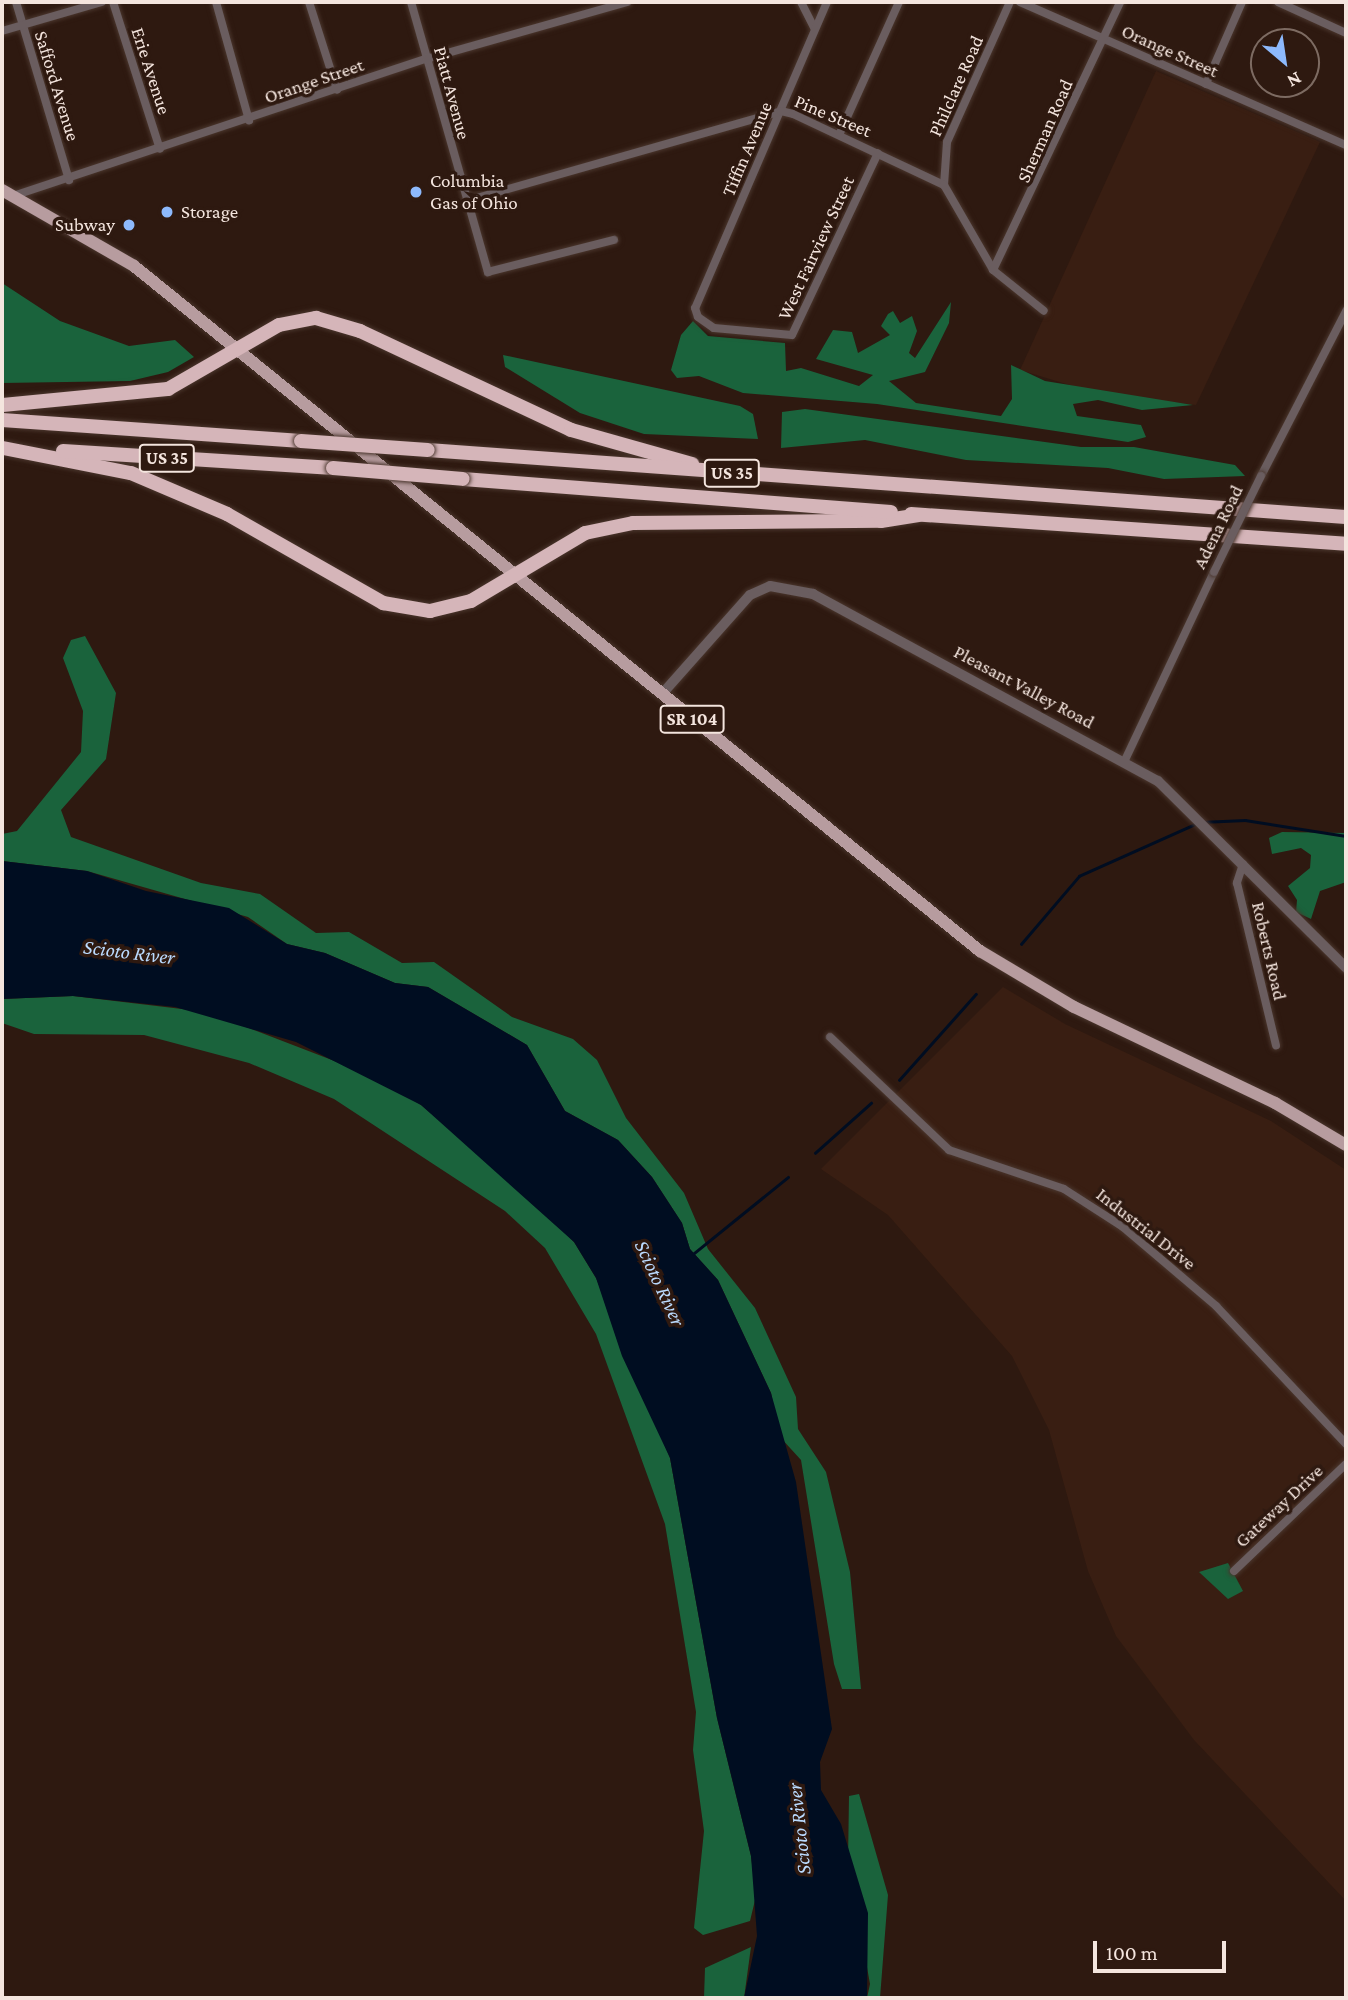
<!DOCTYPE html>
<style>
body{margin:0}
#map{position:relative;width:1348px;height:2000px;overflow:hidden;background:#2e1910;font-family:"Crimson Pro",serif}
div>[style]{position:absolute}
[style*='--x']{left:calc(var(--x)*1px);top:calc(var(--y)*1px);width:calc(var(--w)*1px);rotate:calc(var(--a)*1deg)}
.built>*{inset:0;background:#391e12}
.forest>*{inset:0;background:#1a633c}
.water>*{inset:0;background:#000d21}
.stream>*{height:2.5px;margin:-1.25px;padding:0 1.25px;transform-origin:1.25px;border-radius:1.25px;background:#000d21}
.roads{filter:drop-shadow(0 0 2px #4a362d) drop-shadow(0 0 2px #4a362d)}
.minor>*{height:8px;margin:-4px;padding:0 4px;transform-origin:4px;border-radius:4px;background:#6a5d5f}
.tertiary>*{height:10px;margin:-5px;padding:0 5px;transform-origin:5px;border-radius:5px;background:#6a5d5f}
.primary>*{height:12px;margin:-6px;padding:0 6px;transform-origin:6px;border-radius:6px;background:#b79c9f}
.motorway>*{height:14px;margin:-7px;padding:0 7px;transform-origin:7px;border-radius:7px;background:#d5b5b9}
.bridges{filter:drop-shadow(0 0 2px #4a362d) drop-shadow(0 0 2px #4a362d)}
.minor-bridge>*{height:8px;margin:-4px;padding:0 4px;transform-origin:4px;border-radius:4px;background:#6a5d5f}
.motorway-bridge>*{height:14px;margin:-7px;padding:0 7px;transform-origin:7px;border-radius:7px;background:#d5b5b9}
.dots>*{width:19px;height:19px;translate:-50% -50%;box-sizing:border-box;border:4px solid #2e1910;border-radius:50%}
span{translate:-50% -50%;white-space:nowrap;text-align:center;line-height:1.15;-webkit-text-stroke:7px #2e1910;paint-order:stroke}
.shield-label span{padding:2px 5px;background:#2e1910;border:2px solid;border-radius:5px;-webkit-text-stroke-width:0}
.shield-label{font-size:18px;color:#f4e5de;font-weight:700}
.street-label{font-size:19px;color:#f4e5de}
.poi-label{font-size:19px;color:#f4e5de}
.left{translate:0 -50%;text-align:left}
.right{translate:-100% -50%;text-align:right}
.water-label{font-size:21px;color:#badafe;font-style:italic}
.frame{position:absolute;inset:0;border:4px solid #f4e5de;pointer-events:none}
.north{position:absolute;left:1250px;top:28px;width:70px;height:70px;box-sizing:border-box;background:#2e1910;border:2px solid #7d6b62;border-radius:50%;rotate:151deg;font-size:19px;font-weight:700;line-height:28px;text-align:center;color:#f4e5de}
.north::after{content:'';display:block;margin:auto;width:24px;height:32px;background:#8db9fc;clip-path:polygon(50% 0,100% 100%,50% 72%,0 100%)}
.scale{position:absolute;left:1093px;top:1941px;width:133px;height:32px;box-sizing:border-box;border:4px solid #f4e5de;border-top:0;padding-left:9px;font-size:21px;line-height:24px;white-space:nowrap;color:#f4e5de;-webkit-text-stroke:5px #2e1910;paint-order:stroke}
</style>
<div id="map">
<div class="built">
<i style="clip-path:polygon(1156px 71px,1320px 142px,1196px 405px,1096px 393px,1020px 370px)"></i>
<i style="clip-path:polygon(1003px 987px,1065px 1024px,1271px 1121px,1346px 1170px,1346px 1901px,1194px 1740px,1116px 1636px,1088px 1571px,1049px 1430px,1012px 1356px,888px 1215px,821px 1169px)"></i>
</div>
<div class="forest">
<i style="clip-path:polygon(2px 283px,60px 321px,129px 346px,175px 340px,194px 357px,168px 372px,130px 381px,2px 383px)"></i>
<i style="clip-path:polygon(951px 302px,949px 323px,925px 372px,889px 381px,916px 403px,1001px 416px,1012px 399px,1011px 365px,1045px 381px,1193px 405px,1142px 410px,1098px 400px,1073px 404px,1077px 416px,1141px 425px,1146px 437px,1128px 442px,877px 404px,743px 393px,699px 376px,677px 378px,671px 370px,681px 335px,693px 321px,708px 336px,785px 343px,786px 371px,801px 368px,859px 386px,873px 375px,816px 359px,833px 330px,852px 332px,858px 353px,890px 335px,881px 326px,888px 314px,893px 311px,900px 323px,912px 316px,917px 331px,909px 353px,915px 358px)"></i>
<i style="clip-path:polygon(503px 355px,740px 406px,753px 414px,758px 439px,644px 434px,580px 413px,505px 367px)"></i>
<i style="clip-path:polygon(805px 409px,1081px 447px,1134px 447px,1235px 465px,1245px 476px,1164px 479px,1108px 468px,966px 460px,865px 440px,781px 448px,782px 412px)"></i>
<i style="clip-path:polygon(85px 636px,116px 693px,106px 759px,61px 810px,71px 837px,201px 883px,260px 894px,316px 933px,349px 932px,402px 963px,434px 962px,512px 1017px,573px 1039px,597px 1060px,626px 1118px,684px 1193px,708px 1249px,755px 1308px,796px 1397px,798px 1429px,826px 1472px,850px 1572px,861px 1689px,842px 1689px,834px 1664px,801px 1460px,780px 1437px,771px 1393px,718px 1280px,690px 1249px,682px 1223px,652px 1177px,618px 1140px,565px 1111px,527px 1045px,428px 987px,395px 983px,325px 953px,287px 944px,248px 917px,87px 871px,2px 861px,2px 834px,17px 831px,81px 752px,83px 711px,63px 658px,71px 640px)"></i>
<i style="clip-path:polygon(1282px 832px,1346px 833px,1346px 882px,1320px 891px,1311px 919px,1296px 912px,1297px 900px,1288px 886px,1310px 868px,1311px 855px,1301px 848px,1272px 854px,1269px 838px)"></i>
<i style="clip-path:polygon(73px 996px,207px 1012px,376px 1077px,421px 1105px,513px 1182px,574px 1242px,596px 1278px,670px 1458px,717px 1718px,751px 1856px,756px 1896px,750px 1921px,703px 1935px,694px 1928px,704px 1831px,693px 1750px,696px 1712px,665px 1524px,596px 1334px,545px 1248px,505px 1211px,334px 1099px,249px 1063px,144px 1035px,34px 1034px,2px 1023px,2px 999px)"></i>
<i style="clip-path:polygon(1228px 1563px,1243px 1591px,1228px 1599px,1199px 1572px)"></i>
<i style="clip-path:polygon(859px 1794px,888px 1895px,880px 1998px,867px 1998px,870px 1984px,848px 1861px,849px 1796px)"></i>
<i style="clip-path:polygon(751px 1947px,744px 1998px,704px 1998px,705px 1968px)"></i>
</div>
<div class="water">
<i style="clip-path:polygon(2px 861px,87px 871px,146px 891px,229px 908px,287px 944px,325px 953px,395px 983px,428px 987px,527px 1045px,565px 1111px,618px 1140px,652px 1177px,682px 1223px,690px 1249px,718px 1280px,771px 1393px,796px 1482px,832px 1729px,820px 1762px,821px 1790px,841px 1824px,868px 1913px,867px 1998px,744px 1998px,757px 1936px,751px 1856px,717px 1718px,670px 1458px,622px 1356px,596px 1278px,574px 1242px,421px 1105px,296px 1042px,175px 1007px,73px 996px,2px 999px)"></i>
</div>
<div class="stream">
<i style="--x:1201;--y:822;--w:44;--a:-2.6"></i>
<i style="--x:1245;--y:820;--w:102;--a:9"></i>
<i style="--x:1021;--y:944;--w:89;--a:-49.5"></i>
<i style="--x:1079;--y:876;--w:127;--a:-24.1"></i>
<i style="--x:899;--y:1080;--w:115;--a:-48.2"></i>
<i style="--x:815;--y:1153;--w:75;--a:-41.8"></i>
<i style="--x:693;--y:1254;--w:122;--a:-39"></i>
</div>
<div class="roads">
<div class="minor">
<i style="--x:16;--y:2;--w:186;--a:73.4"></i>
<i style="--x:113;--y:2;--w:154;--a:72.3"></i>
<i style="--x:216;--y:2;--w:123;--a:74.4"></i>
<i style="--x:309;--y:2;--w:92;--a:72.3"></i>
<i style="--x:411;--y:2;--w:281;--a:74.1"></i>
<i style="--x:488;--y:272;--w:130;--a:-14.3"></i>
<i style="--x:801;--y:2;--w:30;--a:63"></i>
<i style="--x:827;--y:2;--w:333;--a:113.3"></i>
<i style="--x:695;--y:308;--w:9;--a:72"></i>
<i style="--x:698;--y:317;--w:19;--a:35"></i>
<i style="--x:714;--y:328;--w:78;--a:5.1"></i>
<i style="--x:792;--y:335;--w:201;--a:-64.7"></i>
<i style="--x:1020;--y:2;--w:356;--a:23.7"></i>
<i style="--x:1278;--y:2;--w:75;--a:24.5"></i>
<i style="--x:2;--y:31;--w:104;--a:-16.2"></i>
<i style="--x:1206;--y:84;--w:90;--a:-66.3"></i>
<i style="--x:839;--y:135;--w:146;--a:-65.7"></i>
<i style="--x:944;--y:185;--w:43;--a:-86"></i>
<i style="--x:947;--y:142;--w:154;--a:-65.8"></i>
<i style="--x:13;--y:196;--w:435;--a:-18.4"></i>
<i style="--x:426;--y:59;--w:209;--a:-15.8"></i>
<i style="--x:466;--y:201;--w:328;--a:-15.9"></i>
<i style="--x:781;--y:111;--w:12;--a:14"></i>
<i style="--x:793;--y:114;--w:167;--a:25.2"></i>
<i style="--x:944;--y:185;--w:98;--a:60"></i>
<i style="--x:993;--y:270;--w:65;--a:38.8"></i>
<i style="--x:993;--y:270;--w:297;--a:-64.6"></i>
<i style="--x:1261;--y:476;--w:186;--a:-62.7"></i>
<i style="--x:1125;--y:760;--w:208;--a:-64.7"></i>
<i style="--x:1243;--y:864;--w:20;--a:108"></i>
<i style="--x:1237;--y:883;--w:167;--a:76.5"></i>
<i style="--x:830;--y:1037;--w:164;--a:43.5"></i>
<i style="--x:949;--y:1150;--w:121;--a:18.7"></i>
<i style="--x:1064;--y:1189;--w:70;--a:32.8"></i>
<i style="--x:1123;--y:1227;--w:122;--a:40.3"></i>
<i style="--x:1216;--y:1306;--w:190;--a:46.7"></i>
<i style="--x:1234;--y:1571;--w:155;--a:-43.7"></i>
</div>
<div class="tertiary">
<i style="--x:662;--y:694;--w:132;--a:-48.4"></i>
<i style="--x:750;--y:595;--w:22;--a:-24"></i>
<i style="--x:770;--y:586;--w:44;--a:10.5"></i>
<i style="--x:813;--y:594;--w:392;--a:28.5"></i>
<i style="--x:1158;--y:781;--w:265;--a:44.8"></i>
</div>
<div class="primary">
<i style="--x:2;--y:190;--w:152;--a:29.9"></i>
<i style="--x:134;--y:266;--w:1089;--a:39"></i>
<i style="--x:980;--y:951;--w:109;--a:30.8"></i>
<i style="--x:1074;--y:1007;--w:223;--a:25.5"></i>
<i style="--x:1275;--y:1103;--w:82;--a:30.6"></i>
</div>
<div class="motorway">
<i style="--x:2;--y:405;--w:167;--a:-5.5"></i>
<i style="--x:168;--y:389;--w:128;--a:-30"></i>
<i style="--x:279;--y:325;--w:38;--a:-11"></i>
<i style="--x:316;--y:318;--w:46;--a:16.5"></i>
<i style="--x:360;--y:331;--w:233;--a:25.1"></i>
<i style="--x:571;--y:430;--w:126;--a:15.7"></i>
<i style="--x:2;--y:420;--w:300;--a:4"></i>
<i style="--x:3;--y:448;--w:130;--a:11.1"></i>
<i style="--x:131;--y:473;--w:104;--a:23.1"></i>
<i style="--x:227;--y:514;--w:180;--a:29.7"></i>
<i style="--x:383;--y:603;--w:48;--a:9.7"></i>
<i style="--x:430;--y:611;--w:42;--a:-13.7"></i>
<i style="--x:471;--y:601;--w:133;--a:-30.8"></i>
<i style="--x:585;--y:533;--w:49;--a:-11.8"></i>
<i style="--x:633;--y:523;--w:248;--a:-0.5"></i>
<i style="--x:881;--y:521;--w:38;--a:-9"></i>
<i style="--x:428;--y:450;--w:920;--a:4.17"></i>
<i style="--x:63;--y:451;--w:271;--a:3.6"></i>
<i style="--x:463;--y:479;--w:429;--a:4.4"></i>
<i style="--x:911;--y:514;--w:436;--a:3.9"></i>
</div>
</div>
<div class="bridges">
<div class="minor-bridge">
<i style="--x:1214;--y:572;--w:107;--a:-63.9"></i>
</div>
<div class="motorway-bridge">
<i style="--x:301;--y:441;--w:127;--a:4.1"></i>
<i style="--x:333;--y:468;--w:130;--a:4.8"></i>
</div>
</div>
<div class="dots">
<i style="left:416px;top:192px;background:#8db9fc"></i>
<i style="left:167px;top:212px;background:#8db9fc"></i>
<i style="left:129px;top:225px;background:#8db9fc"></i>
</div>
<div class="shield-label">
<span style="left:167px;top:458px">US 35</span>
<span style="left:732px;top:473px">US 35</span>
<span style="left:692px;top:719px">SR 104</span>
</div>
<div class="street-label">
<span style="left:1170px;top:51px;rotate:24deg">Orange Street</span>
<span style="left:151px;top:71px;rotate:72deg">Erie Avenue</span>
<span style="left:314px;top:81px;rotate:-19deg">Orange Street</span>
<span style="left:57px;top:86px;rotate:73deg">Safford Avenue</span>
<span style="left:956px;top:86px;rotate:-66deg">Philclare Road</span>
<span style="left:452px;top:93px;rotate:75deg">Piatt Avenue</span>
<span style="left:833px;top:116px;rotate:23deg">Pine Street</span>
<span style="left:1045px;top:131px;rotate:-66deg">Sherman Road</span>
<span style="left:747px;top:149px;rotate:-67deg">Tiffin Avenue</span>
<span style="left:816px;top:248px;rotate:-65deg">West Fairview Street</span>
<span style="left:1218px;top:527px;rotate:-64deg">Adena Road</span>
<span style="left:1024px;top:687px;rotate:28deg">Pleasant Valley Road</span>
<span style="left:1269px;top:951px;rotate:77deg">Roberts Road</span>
<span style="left:1146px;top:1229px;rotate:38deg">Industrial Drive</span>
<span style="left:1279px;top:1506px;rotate:-43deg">Gateway Drive</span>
</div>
<div class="poi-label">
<span class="left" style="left:430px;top:192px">Columbia<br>Gas of Ohio</span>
<span class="left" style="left:181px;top:212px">Storage</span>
<span class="right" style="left:115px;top:225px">Subway</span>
</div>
<div class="water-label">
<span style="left:129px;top:952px;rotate:7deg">Scioto River</span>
<span style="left:660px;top:1283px;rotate:65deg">Scioto River</span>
<span style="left:799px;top:1829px;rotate:-96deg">Scioto River</span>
</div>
<div class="frame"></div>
<div class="north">N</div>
<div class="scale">100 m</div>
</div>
